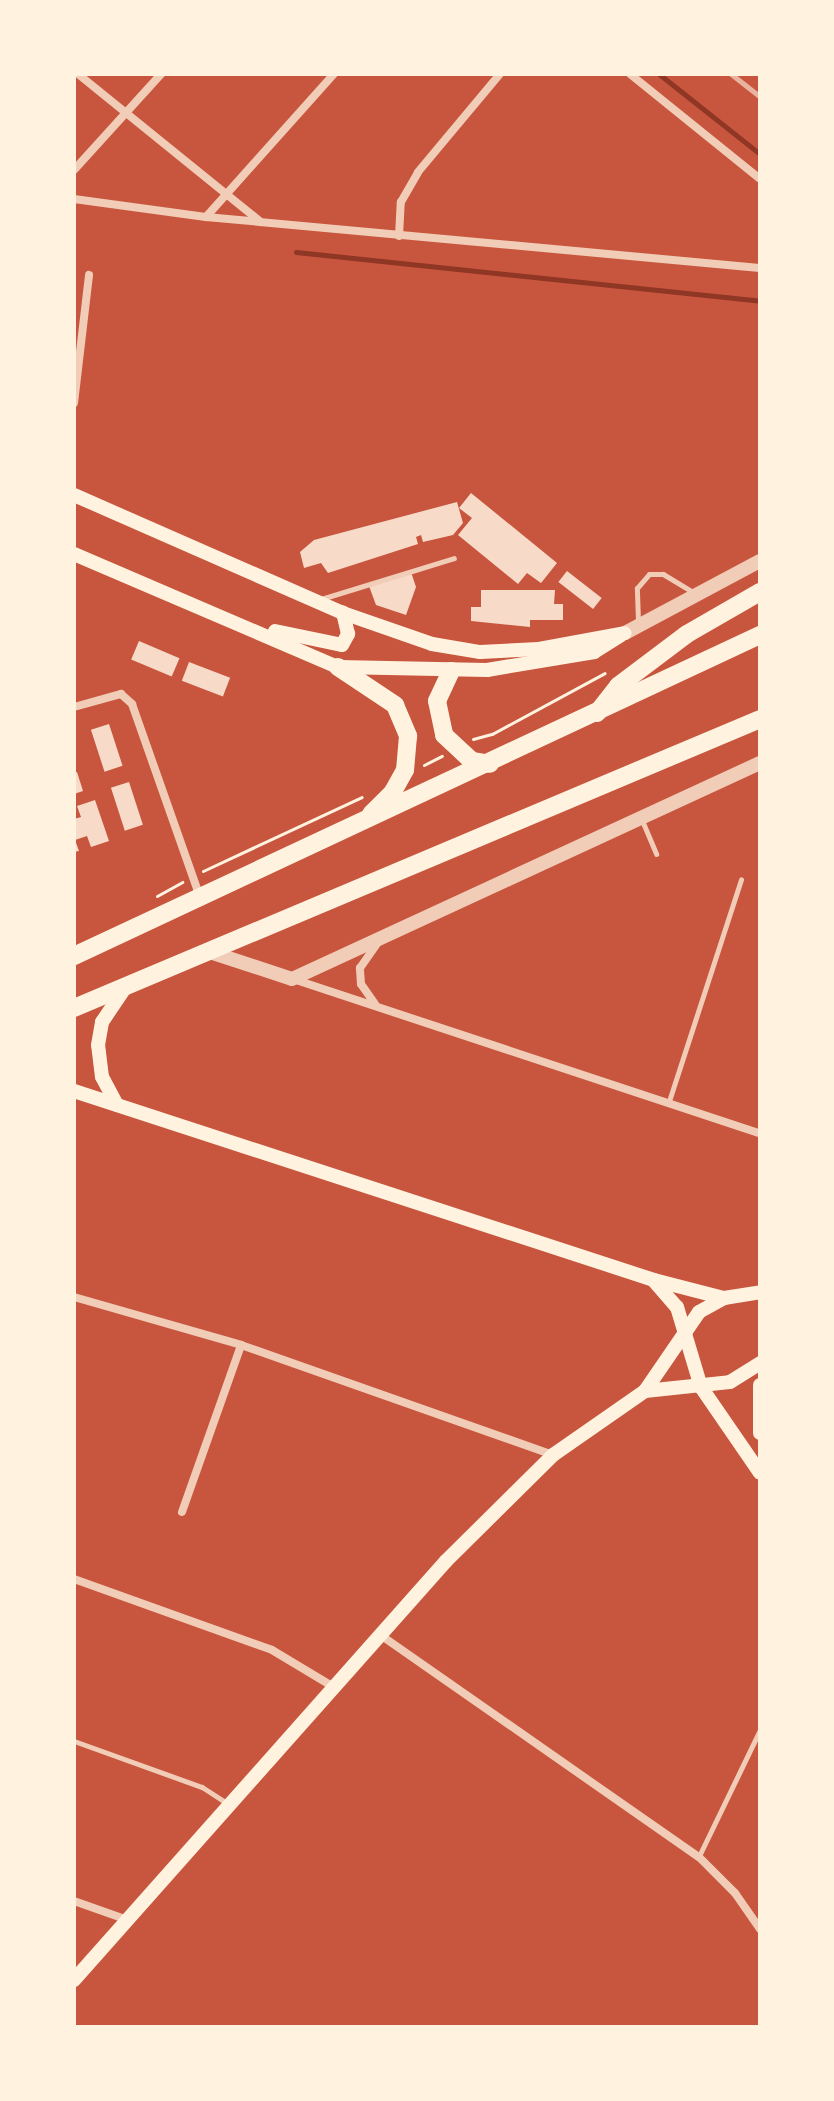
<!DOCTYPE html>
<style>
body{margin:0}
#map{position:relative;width:834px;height:2101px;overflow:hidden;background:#c8553d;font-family:Raleway,sans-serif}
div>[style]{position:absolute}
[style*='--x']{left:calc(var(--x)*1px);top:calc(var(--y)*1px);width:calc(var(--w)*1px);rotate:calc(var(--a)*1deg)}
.stream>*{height:5px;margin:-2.5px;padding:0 2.5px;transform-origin:2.5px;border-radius:2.5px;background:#8f3625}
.building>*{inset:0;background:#f7dbc8;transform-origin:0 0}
.path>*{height:3px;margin:-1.5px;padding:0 1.5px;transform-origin:1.5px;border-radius:1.5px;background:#fff3e0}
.service>*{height:5px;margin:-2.5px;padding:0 2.5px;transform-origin:2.5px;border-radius:2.5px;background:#f1ccb7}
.minor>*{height:8px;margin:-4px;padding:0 4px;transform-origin:4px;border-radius:4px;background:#f1ccb7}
.tertiary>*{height:14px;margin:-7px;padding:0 7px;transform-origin:7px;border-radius:7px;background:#f1ccb7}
.secondary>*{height:14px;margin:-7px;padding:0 7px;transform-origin:7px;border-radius:7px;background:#fff3e0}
.trunk>*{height:18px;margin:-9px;padding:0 9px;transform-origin:9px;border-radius:9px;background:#fff3e0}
.rail>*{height:5px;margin:-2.5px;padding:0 2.5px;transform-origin:2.5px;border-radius:2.5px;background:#e9b49f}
span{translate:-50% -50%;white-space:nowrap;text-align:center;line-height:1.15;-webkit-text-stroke:6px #fff3e0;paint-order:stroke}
.frame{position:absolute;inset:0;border:76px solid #fff3e0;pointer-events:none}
</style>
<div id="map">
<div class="stream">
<i style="--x:659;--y:74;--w:129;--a:38.4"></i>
<i style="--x:296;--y:252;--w:467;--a:6"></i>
</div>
<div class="building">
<i style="clip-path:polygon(471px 493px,557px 563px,541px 583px,527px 573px,518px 584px,458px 535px,472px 518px,459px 508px)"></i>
<i style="clip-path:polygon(457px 502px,463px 523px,453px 535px,423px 542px,421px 535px,416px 537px,418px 544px,328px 573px,321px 563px,304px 568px,300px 552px,314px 540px)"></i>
<i style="left:567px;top:571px;width:44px;height:14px;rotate:38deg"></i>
<i style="clip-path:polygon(411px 572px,416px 587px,406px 615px,376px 605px,369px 586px)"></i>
<i style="clip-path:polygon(481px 590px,555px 590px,554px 604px,563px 604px,563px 620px,530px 620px,530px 627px,471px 621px,471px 607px,481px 607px)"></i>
<i style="left:139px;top:641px;width:44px;height:20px;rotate:23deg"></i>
<i style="left:189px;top:662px;width:44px;height:20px;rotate:21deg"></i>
<i style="left:109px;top:724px;width:44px;height:19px;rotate:72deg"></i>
<i style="clip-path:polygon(77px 772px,83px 791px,74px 794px,74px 773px)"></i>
<i style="left:129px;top:782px;width:45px;height:19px;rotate:72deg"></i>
<i style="clip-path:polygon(95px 800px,109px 841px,91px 847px,87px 836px,75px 840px,79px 851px,74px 852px,74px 819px,81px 817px,77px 806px)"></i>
</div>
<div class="path">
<i style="--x:473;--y:739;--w:20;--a:-15"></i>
<i style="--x:492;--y:734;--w:128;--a:-28.4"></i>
<i style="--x:424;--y:765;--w:20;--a:-27"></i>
<i style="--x:203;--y:871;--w:175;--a:-25"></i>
<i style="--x:157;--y:896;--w:29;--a:-29"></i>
</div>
<div class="service">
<i style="--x:321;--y:599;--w:139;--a:-17.1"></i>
<i style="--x:638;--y:621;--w:33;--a:-92"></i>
<i style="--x:637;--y:588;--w:18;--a:-49"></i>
<i style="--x:649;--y:574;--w:14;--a:0"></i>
<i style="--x:663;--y:574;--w:35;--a:31"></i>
<i style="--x:641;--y:818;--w:39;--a:67"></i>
<i style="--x:669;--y:1101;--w:233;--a:-72"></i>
<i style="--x:74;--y:1741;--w:136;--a:19.8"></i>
<i style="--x:202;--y:1787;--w:30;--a:33"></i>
<i style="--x:699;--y:1856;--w:140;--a:-64.2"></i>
</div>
<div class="minor">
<i style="--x:78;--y:74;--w:235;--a:39"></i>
<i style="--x:630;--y:74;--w:167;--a:38.9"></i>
<i style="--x:74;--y:170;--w:130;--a:-47.8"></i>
<i style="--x:74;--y:199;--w:133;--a:7.8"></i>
<i style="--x:206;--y:217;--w:556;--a:5.26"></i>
<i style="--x:206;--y:217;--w:192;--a:-48.2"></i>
<i style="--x:399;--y:236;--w:34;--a:-87"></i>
<i style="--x:401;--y:202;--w:34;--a:-60"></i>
<i style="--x:418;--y:172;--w:128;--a:-50.1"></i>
<i style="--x:74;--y:403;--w:129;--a:-83.3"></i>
<i style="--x:74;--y:707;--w:49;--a:-15.5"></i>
<i style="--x:121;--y:694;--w:15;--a:42"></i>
<i style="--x:132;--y:704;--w:205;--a:70.6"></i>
<i style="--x:293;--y:979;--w:492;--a:18.3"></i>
<i style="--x:375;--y:1004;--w:24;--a:-125"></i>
<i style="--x:361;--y:984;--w:16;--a:-94"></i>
<i style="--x:360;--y:968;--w:29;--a:-55"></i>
<i style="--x:74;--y:1297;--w:174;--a:16"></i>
<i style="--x:241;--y:1345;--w:331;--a:19.4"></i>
<i style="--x:182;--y:1512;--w:177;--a:-70.5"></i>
<i style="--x:74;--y:1579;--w:210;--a:19.7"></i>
<i style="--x:272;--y:1650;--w:70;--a:31"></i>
<i style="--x:379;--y:1634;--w:390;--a:34.9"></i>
<i style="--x:699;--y:1857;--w:51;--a:45"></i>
<i style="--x:735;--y:1893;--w:44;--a:55.2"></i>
<i style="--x:74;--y:1901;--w:54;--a:19.4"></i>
</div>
<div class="tertiary">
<i style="--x:625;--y:633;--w:153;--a:-28.1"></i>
<i style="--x:210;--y:952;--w:86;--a:18.2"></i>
<i style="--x:292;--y:979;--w:515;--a:-24.78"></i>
</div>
<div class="secondary">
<i style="--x:74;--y:495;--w:294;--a:23.7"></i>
<i style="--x:343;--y:613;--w:94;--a:19.2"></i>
<i style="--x:432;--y:644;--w:49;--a:9.5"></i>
<i style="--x:480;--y:652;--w:59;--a:-2.9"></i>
<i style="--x:539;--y:649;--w:87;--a:-10.5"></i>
<i style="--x:74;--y:554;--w:287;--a:23.2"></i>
<i style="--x:338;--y:667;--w:149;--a:1.2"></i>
<i style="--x:487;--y:670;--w:109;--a:-9.5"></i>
<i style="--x:594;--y:652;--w:32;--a:-32"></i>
<i style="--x:275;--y:631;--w:68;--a:11.8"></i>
<i style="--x:342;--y:645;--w:13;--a:-61"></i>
<i style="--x:348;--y:634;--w:22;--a:-103"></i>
<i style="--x:74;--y:1091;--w:610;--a:18.05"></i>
<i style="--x:654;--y:1280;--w:72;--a:14.4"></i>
<i style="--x:117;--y:1105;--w:32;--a:-118"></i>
<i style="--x:102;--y:1077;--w:32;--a:-97"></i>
<i style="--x:98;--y:1045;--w:23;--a:-80"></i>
<i style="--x:102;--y:1022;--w:40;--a:-56"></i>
<i style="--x:654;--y:1281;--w:35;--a:49"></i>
<i style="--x:677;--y:1307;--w:84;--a:73.3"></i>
<i style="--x:701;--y:1387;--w:104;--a:55.5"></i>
<i style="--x:760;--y:1385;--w:48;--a:90"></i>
<i style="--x:645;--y:1391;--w:85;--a:-6"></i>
<i style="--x:730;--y:1382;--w:36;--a:-32"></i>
<i style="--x:74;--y:1980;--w:560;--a:-48.4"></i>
<i style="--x:446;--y:1561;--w:151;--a:-44.7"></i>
<i style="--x:553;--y:1455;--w:112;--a:-34.8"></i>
<i style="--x:645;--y:1391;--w:96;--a:-55.6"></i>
<i style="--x:699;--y:1312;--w:29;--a:-29"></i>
<i style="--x:724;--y:1298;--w:36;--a:-9"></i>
</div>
<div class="trunk">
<i style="--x:338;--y:667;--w:69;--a:33.7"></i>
<i style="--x:395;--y:705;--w:34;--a:67"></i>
<i style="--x:408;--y:736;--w:34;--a:95"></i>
<i style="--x:405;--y:770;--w:25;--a:119"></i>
<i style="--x:393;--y:792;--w:31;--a:135"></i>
<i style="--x:451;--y:671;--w:33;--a:115"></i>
<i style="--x:437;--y:701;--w:35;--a:78"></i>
<i style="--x:444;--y:735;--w:38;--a:43"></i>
<i style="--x:472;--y:761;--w:18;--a:9"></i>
<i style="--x:597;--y:713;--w:34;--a:-52"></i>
<i style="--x:618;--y:686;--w:86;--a:-37"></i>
<i style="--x:687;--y:634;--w:84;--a:-29.9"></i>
<i style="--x:74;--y:956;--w:757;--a:-25.08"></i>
<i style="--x:74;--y:1008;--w:744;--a:-22.84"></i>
</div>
<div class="rail">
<i style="--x:731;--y:74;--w:37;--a:38"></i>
</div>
<div class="frame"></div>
</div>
